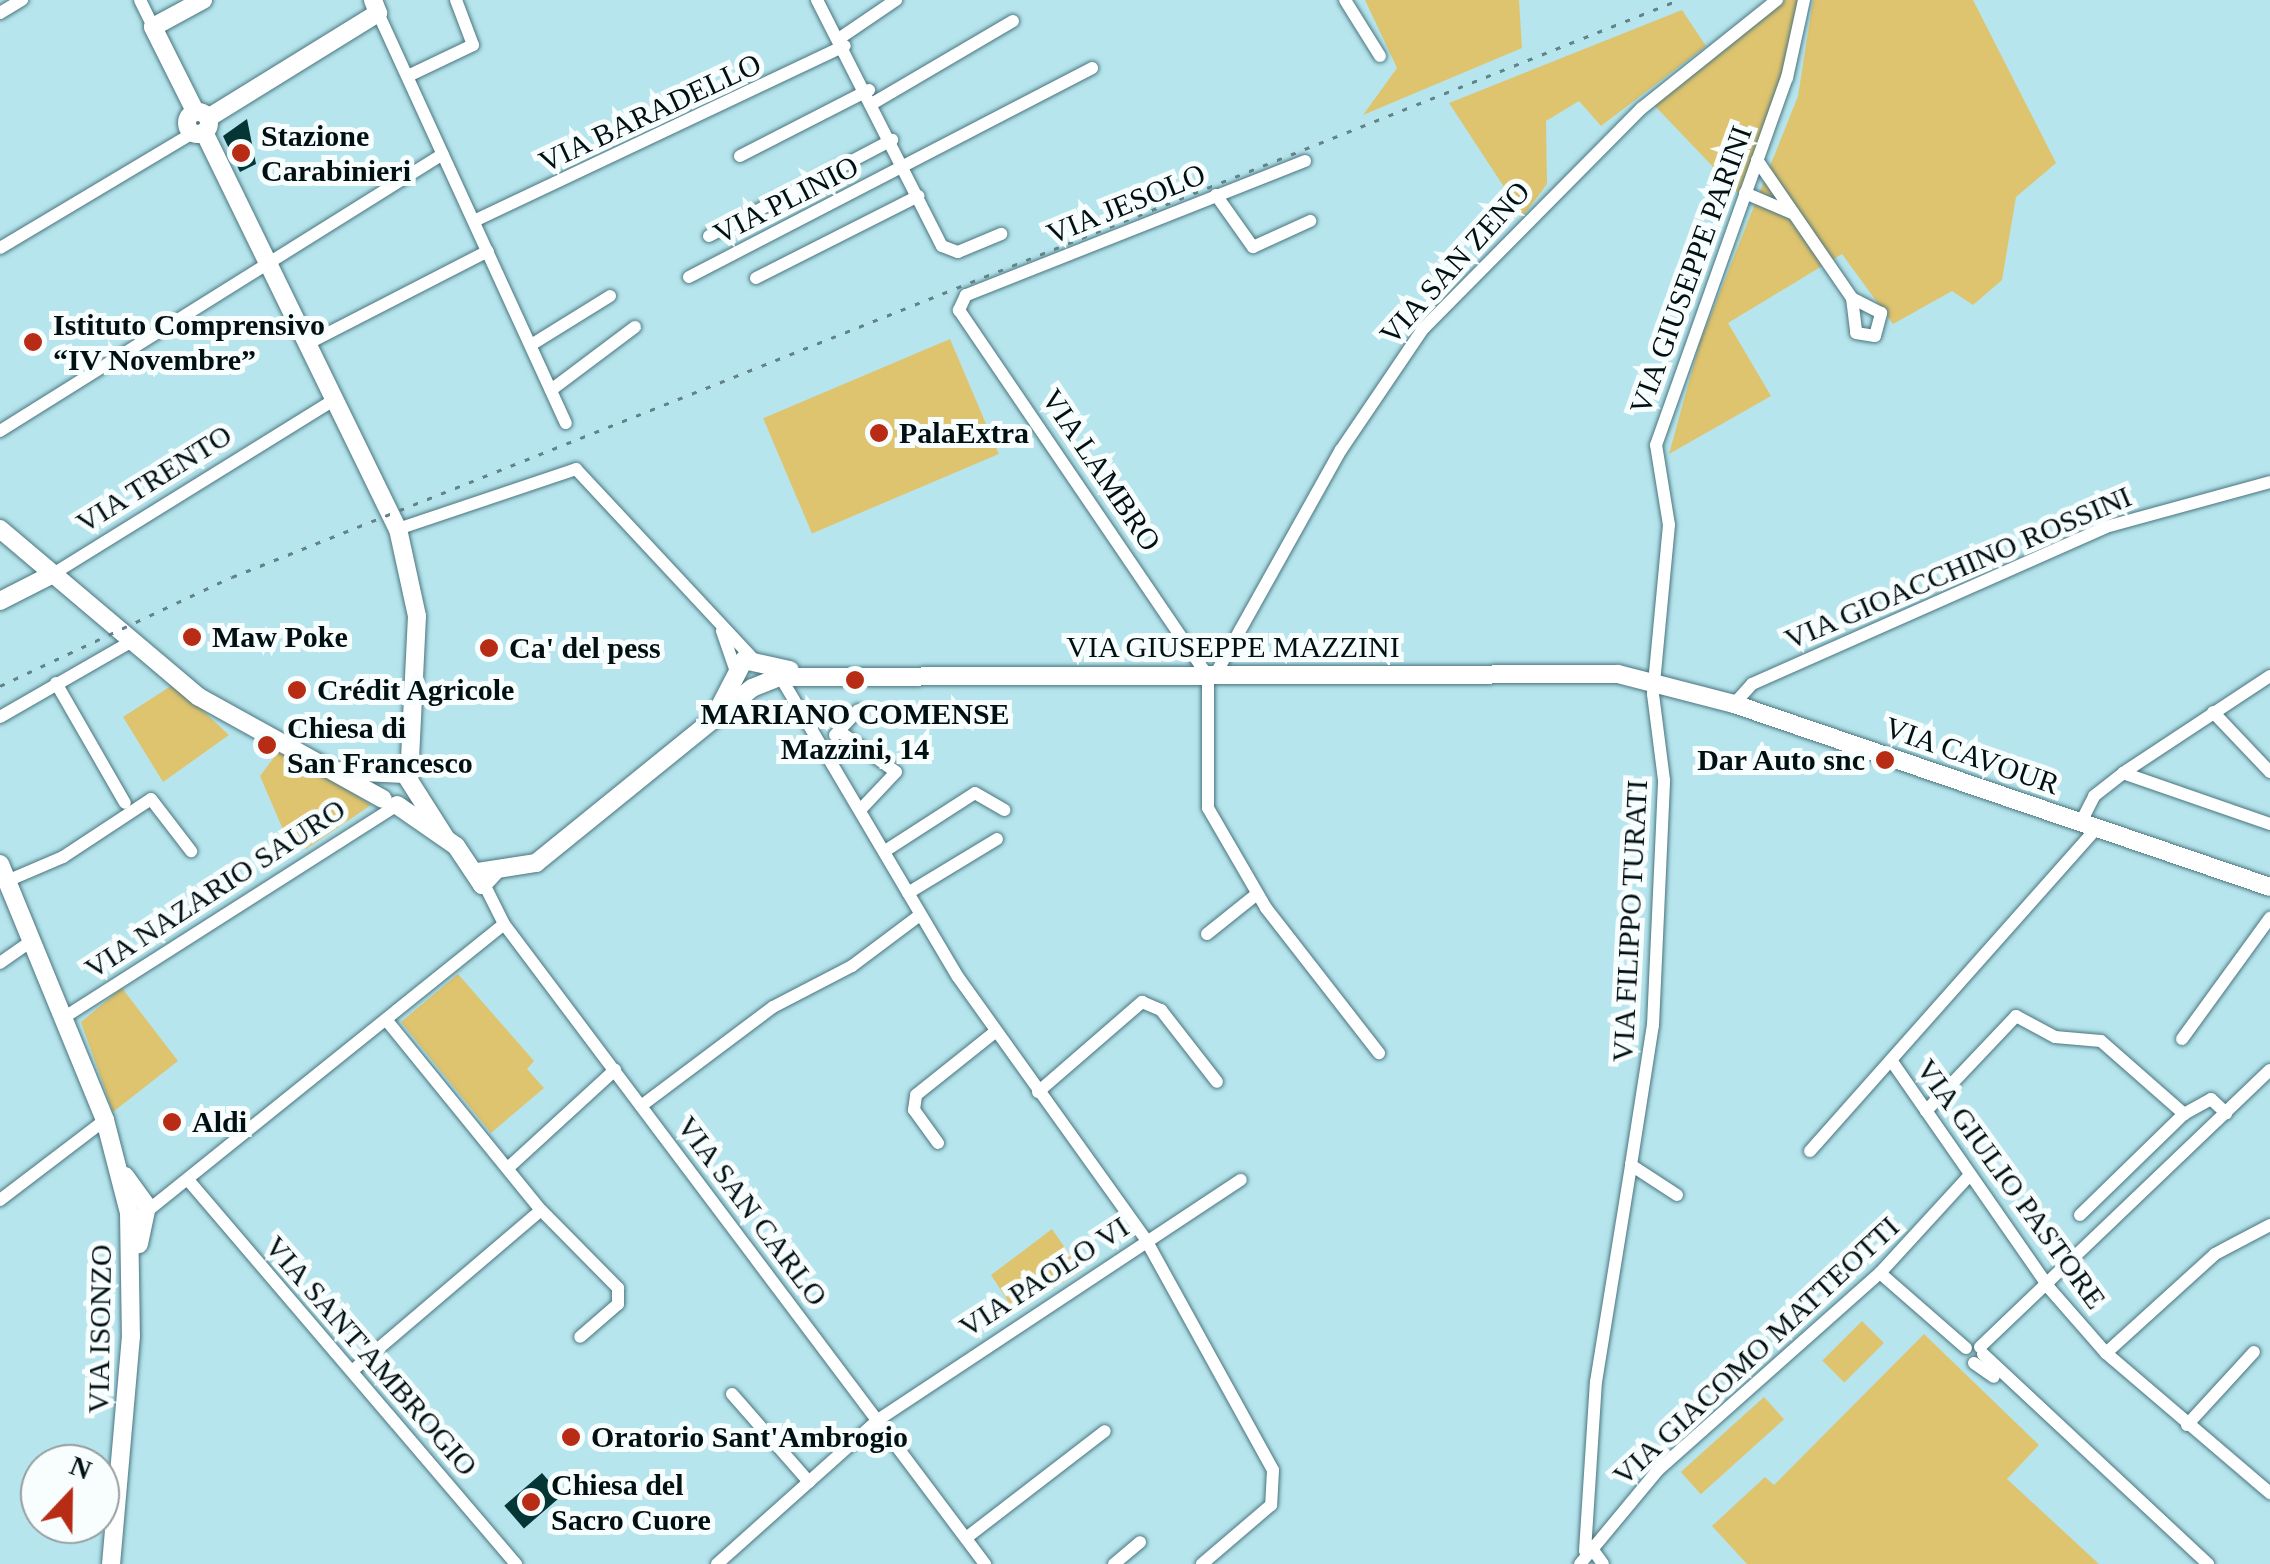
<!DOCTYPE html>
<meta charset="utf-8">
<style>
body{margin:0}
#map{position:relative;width:2270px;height:1564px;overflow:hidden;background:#b6e5ee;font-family:Georgia,serif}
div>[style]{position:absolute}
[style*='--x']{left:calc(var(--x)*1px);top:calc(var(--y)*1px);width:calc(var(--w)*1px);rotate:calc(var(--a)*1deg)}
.green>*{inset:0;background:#dfc46f;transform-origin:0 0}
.building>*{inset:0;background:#033635;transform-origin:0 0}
.roads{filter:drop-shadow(0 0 2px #4a757e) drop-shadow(0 0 2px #4a757e)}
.street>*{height:12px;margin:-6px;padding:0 6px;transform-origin:6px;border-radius:6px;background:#fff}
.secondary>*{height:18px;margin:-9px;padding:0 9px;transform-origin:9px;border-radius:9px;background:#fff}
.secondary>.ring{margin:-9px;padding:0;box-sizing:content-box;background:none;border:18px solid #fff;border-radius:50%}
.rail>*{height:2.5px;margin-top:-1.25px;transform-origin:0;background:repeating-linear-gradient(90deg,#628389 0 5px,transparent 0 15px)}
.dots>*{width:28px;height:28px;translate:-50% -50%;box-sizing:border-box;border:5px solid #f8fdfe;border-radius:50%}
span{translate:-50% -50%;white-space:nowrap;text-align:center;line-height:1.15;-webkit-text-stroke:10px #f8fdfe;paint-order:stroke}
.street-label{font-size:30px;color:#011013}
.poi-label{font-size:30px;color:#011013;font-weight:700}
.left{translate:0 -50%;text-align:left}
.right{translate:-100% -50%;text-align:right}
.north{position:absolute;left:20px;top:1444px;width:100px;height:100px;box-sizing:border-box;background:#f8fdfe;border:2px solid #959ea0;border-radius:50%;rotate:22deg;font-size:28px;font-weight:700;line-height:40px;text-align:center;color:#011013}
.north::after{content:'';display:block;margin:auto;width:35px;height:45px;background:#b82c15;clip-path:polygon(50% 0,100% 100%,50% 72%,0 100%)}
</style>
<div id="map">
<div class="green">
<i style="clip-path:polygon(1365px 0,1519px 0,1522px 48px,1363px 115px,1397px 68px)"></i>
<i style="clip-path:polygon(1785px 0,1799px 0,1788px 65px,1740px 195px,1654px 105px)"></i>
<i style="clip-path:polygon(1813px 0,1973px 0,2056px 163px,2016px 197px,2002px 280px,1973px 305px,1952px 291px,1893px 324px,1842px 254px,1728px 323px,1771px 396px,1669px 454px,1700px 342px,1798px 96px)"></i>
<i style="clip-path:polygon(1682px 10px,1706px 46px,1601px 126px,1579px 101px,1546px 121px,1547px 184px,1523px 216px,1449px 103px)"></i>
<i style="left:950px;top:339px;width:125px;height:203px;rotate:67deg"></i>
<i style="clip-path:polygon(174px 684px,229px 735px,163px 782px,123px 717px)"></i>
<i style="clip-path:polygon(281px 748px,371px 805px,306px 849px,288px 841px,260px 776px)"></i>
<i style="clip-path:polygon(458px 974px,534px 1061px,527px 1069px,544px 1088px,491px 1133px,401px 1022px)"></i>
<i style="clip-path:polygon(122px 988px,178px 1061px,113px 1112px,81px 1022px)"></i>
<i style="clip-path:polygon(1052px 1229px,1081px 1271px,1015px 1312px,991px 1275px)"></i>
<i style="left:1862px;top:1321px;width:31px;height:56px;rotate:45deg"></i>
<i style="clip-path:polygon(1924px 1334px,2039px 1445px,2007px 1479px,2099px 1564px,1747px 1564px,1712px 1526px,1765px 1477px,1774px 1485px)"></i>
<i style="left:1764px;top:1397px;width:30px;height:112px;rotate:48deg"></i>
</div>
<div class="building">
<i style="clip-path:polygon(247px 119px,256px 164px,240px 172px,223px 136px)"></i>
<i style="left:542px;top:1473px;width:30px;height:50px;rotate:49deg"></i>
</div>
<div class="roads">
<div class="street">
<i style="--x:140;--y:0;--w:30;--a:64"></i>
<i style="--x:817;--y:0;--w:276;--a:63.1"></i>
<i style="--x:942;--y:246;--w:17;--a:21"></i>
<i style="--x:958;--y:252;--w:47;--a:-22.7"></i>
<i style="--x:1345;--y:0;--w:66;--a:58"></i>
<i style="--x:0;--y:13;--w:26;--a:-31"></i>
<i style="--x:378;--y:13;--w:451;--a:65.4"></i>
<i style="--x:840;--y:38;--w:68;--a:-34.2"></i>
<i style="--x:408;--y:76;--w:72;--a:-25.5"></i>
<i style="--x:473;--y:45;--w:48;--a:-110.7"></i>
<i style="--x:875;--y:102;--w:160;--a:-30.4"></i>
<i style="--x:740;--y:156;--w:145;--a:-27.1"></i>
<i style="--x:1757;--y:160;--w:168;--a:55.5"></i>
<i style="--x:1852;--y:298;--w:35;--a:83"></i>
<i style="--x:1856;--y:333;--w:19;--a:9"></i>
<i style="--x:1875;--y:336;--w:24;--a:-75"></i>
<i style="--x:1881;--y:313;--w:33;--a:-153"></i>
<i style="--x:1305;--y:161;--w:365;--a:158.4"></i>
<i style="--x:966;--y:295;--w:17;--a:115"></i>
<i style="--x:959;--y:310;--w:443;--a:55.8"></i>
<i style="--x:1208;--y:676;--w:132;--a:90"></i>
<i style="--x:1208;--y:808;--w:116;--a:59.9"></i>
<i style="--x:1266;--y:908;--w:184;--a:52.1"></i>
<i style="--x:1745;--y:193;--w:51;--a:23.1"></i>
<i style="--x:1216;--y:195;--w:64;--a:54.6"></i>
<i style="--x:1253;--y:247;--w:63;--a:-24.5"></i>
<i style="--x:474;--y:221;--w:410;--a:-25.3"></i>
<i style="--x:709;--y:236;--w:207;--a:-27.7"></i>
<i style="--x:0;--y:248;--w:225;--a:-30.8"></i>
<i style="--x:689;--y:277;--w:454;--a:-27.4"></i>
<i style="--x:756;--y:278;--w:182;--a:-26.8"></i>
<i style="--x:309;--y:343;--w:201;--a:-27.2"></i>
<i style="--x:531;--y:345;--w:93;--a:-31.8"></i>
<i style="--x:551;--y:390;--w:105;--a:-36.9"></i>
<i style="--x:0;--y:431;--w:522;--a:-32.02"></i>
<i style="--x:398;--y:529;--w:188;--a:-18.6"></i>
<i style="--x:576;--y:469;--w:260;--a:47"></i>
<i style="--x:53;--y:574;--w:332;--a:-31.8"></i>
<i style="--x:722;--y:631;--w:39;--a:71"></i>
<i style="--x:1215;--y:675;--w:258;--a:-60.8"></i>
<i style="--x:1341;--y:450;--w:146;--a:-55.9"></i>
<i style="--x:1423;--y:329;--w:311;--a:-45.3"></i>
<i style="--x:1642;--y:108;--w:173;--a:-38.7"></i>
<i style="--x:781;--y:678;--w:347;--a:59.4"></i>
<i style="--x:958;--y:977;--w:323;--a:54.4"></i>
<i style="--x:1146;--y:1240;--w:263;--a:61.1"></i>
<i style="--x:1273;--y:1470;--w:35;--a:93"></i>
<i style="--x:1271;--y:1505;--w:91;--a:139.5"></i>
<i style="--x:56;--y:683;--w:138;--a:60.1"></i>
<i style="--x:1734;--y:704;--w:27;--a:-48"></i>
<i style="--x:1752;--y:684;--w:387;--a:-23.9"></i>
<i style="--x:2106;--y:527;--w:170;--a:-15.3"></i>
<i style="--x:2213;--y:712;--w:83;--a:46.5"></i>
<i style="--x:0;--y:717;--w:152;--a:-29.9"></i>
<i style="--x:839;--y:731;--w:70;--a:35.7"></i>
<i style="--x:896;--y:772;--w:50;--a:133.4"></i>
<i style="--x:835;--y:735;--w:34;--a:-47"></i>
<i style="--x:2123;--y:773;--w:156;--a:19.1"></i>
<i style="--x:2081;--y:822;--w:29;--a:-63"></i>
<i style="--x:2094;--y:796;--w:37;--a:-38"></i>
<i style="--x:2123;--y:773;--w:176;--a:-33.4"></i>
<i style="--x:885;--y:851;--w:107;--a:-32.8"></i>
<i style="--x:975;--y:793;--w:34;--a:30"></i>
<i style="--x:7;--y:881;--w:61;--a:-23.2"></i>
<i style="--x:63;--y:857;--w:105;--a:-33.4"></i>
<i style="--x:151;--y:799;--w:66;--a:52.4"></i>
<i style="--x:485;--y:886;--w:42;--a:63.4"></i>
<i style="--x:504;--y:924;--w:801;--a:53.07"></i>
<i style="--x:908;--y:893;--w:104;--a:-31.2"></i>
<i style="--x:1207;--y:934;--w:64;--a:-38.7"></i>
<i style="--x:0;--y:963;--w:39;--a:-35"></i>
<i style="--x:63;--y:1018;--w:396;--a:-32.5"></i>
<i style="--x:388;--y:1022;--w:242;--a:50.9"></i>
<i style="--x:541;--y:1210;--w:110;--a:45.4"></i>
<i style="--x:618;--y:1288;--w:16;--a:90"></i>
<i style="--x:618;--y:1304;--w:50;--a:139"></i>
<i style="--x:2182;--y:1039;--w:150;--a:-54"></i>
<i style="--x:1893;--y:1063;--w:275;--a:55.2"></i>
<i style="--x:2050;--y:1289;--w:85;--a:48.8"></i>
<i style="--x:2106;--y:1353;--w:216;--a:40.5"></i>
<i style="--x:1038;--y:1092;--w:138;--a:-40.9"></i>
<i style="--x:1142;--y:1002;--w:21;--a:23"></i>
<i style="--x:1161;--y:1010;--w:91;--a:52.1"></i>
<i style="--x:641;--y:1106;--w:165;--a:-36.9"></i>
<i style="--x:773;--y:1007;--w:89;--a:-27.4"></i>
<i style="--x:852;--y:966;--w:85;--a:-36.9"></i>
<i style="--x:1926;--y:1111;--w:131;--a:-46.5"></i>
<i style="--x:2016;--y:1016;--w:44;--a:28.3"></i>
<i style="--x:2055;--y:1037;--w:46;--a:5"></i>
<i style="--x:2101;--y:1041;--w:111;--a:41.3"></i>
<i style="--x:2184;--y:1114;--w:31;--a:-29"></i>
<i style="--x:2211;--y:1099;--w:21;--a:43"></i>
<i style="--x:938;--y:1143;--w:41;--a:-126"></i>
<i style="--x:914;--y:1110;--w:15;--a:-82"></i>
<i style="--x:916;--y:1095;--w:101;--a:-38.6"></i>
<i style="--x:1810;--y:1151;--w:433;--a:-48.4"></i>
<i style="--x:509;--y:1167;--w:144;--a:-42.5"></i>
<i style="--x:189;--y:1181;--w:504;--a:49.51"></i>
<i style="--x:1677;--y:1195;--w:55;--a:-146.9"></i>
<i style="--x:1631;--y:1165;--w:142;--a:-81.1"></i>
<i style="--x:1653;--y:1025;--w:245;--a:-87.4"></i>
<i style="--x:1664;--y:780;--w:87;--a:-97.3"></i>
<i style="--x:1653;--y:694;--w:170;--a:-84.6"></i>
<i style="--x:1669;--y:525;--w:81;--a:-99.2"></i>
<i style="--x:1656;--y:445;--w:390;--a:-70.4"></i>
<i style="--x:1787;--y:78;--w:80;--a:-77.7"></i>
<i style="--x:0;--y:1200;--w:132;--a:-37.3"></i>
<i style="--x:146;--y:1212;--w:459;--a:-38.8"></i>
<i style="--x:2080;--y:1215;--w:145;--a:-44.2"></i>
<i style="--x:1880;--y:1273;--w:114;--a:41.1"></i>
<i style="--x:1980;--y:1347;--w:401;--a:-43.7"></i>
<i style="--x:2106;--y:1353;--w:147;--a:-42.2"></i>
<i style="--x:2215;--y:1254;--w:62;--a:-27.8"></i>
<i style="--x:1983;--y:1354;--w:308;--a:43"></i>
<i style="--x:1974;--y:1363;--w:24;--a:35"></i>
<i style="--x:352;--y:1371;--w:248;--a:-40.4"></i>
<i style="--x:732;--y:1394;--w:117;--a:48.8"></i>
<i style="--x:2187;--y:1425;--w:99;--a:-47.5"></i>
<i style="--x:966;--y:1538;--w:175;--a:-37.6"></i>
<i style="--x:1590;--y:1546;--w:22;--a:54"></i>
<i style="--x:1585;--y:1551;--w:169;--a:-86.3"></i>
<i style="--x:1596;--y:1382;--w:220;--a:-80.8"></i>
<i style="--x:717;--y:1564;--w:216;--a:-41.8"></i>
<i style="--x:878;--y:1420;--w:435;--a:-33.5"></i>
<i style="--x:1114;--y:1564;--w:34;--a:-40"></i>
<i style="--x:1580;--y:1564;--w:122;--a:-50.3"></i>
<i style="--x:1658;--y:1470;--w:297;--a:-41.6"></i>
<i style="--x:1880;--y:1273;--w:130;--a:-47.5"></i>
</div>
<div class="secondary">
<i style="--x:195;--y:111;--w:94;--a:-116.6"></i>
<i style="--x:153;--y:27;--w:57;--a:-28.4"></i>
<i class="ring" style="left:187px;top:112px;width:4px;height:4px"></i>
<i style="--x:208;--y:118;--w:200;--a:-31.7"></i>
<i style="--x:378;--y:13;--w:14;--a:-111"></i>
<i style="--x:204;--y:132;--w:442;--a:64"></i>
<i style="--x:398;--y:529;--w:89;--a:77.7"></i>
<i style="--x:417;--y:616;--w:162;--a:92.8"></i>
<i style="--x:0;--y:529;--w:260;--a:40.2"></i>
<i style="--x:199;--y:697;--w:210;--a:29"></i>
<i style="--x:0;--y:601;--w:59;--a:-27"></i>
<i style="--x:717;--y:712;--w:59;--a:-62.6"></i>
<i style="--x:744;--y:660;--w:47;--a:12.3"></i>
<i style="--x:341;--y:771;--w:64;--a:2.7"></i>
<i style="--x:405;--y:774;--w:75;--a:57.6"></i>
<i style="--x:397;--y:805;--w:72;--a:34.8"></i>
<i style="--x:456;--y:846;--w:47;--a:56.3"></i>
<i style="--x:482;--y:885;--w:18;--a:-47"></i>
<i style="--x:0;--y:864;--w:277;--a:67.7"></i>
<i style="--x:105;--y:1120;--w:96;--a:75.5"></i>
<i style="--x:129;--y:1213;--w:123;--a:89.1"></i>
<i style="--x:131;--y:1336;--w:229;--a:95"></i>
<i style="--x:478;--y:872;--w:59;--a:-8.8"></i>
<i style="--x:536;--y:863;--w:278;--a:-39"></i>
<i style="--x:752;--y:688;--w:29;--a:-22"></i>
<i style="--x:779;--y:677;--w:839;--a:-0.2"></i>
<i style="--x:1618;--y:674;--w:120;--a:14.5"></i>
<i style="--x:1734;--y:704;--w:566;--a:18.85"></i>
<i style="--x:125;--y:1176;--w:37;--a:54"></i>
<i style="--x:147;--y:1206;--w:39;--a:102"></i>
</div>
</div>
<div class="rail">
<i style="--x:0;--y:686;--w:256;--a:-25.2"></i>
<i style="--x:232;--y:577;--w:1557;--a:-21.75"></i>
</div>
<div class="dots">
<i style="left:241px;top:153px;background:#b82c15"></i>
<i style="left:33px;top:342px;background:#b82c15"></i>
<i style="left:879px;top:433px;background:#b82c15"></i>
<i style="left:192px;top:637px;background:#b82c15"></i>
<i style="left:489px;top:648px;background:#b82c15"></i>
<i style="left:855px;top:680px;background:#b82c15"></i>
<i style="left:297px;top:690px;background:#b82c15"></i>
<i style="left:267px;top:745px;background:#b82c15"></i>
<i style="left:1885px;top:760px;background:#b82c15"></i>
<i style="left:172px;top:1122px;background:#b82c15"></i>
<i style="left:571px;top:1437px;background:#b82c15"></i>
<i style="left:531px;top:1502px;background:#b82c15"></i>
</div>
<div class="street-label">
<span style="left:650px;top:113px;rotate:-25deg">VIA BARADELLO</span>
<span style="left:786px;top:200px;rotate:-27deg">VIA PLINIO</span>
<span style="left:1126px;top:204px;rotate:-22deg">VIA JESOLO</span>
<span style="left:1455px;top:263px;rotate:-48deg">VIA SAN ZENO</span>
<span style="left:1691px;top:270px;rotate:-70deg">VIA GIUSEPPE PARINI</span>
<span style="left:1101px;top:470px;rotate:56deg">VIA LAMBRO</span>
<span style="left:154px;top:479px;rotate:-32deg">VIA TRENTO</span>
<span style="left:1958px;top:568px;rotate:-23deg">VIA GIOACCHINO ROSSINI</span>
<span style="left:1233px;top:647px">VIA GIUSEPPE MAZZINI</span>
<span style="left:1972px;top:756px;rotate:19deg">VIA CAVOUR</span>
<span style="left:215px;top:889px;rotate:-33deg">VIA NAZARIO SAURO</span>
<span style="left:1630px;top:921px;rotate:-87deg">VIA FILIPPO TURATI</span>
<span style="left:2011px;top:1184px;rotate:54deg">VIA GIULIO PASTORE</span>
<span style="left:752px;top:1211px;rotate:53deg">VIA SAN CARLO</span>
<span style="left:1044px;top:1277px;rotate:-33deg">VIA PAOLO VI</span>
<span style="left:100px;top:1329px;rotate:-89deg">VIA ISONZO</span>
<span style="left:1756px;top:1351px;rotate:-43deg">VIA GIACOMO MATTEOTTI</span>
<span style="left:371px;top:1356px;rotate:49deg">VIA SANT'AMBROGIO</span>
</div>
<div class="poi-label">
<span class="left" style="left:261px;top:153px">Stazione<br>Carabinieri</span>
<span class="left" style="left:53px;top:342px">Istituto Comprensivo<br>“IV Novembre”</span>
<span class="left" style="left:899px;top:433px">PalaExtra</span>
<span class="left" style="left:212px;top:637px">Maw Poke</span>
<span class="left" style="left:509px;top:648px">Ca' del pess</span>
<span class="left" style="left:317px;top:690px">Crédit Agricole</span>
<span style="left:855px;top:731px">MARIANO COMENSE<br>Mazzini, 14</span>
<span class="left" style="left:287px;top:745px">Chiesa di<br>San Francesco</span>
<span class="right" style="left:1865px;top:760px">Dar Auto snc</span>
<span class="left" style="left:192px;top:1122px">Aldi</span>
<span class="left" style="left:591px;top:1437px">Oratorio Sant'Ambrogio</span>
<span class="left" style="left:551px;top:1502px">Chiesa del<br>Sacro Cuore</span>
</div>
<div class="north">N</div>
</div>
